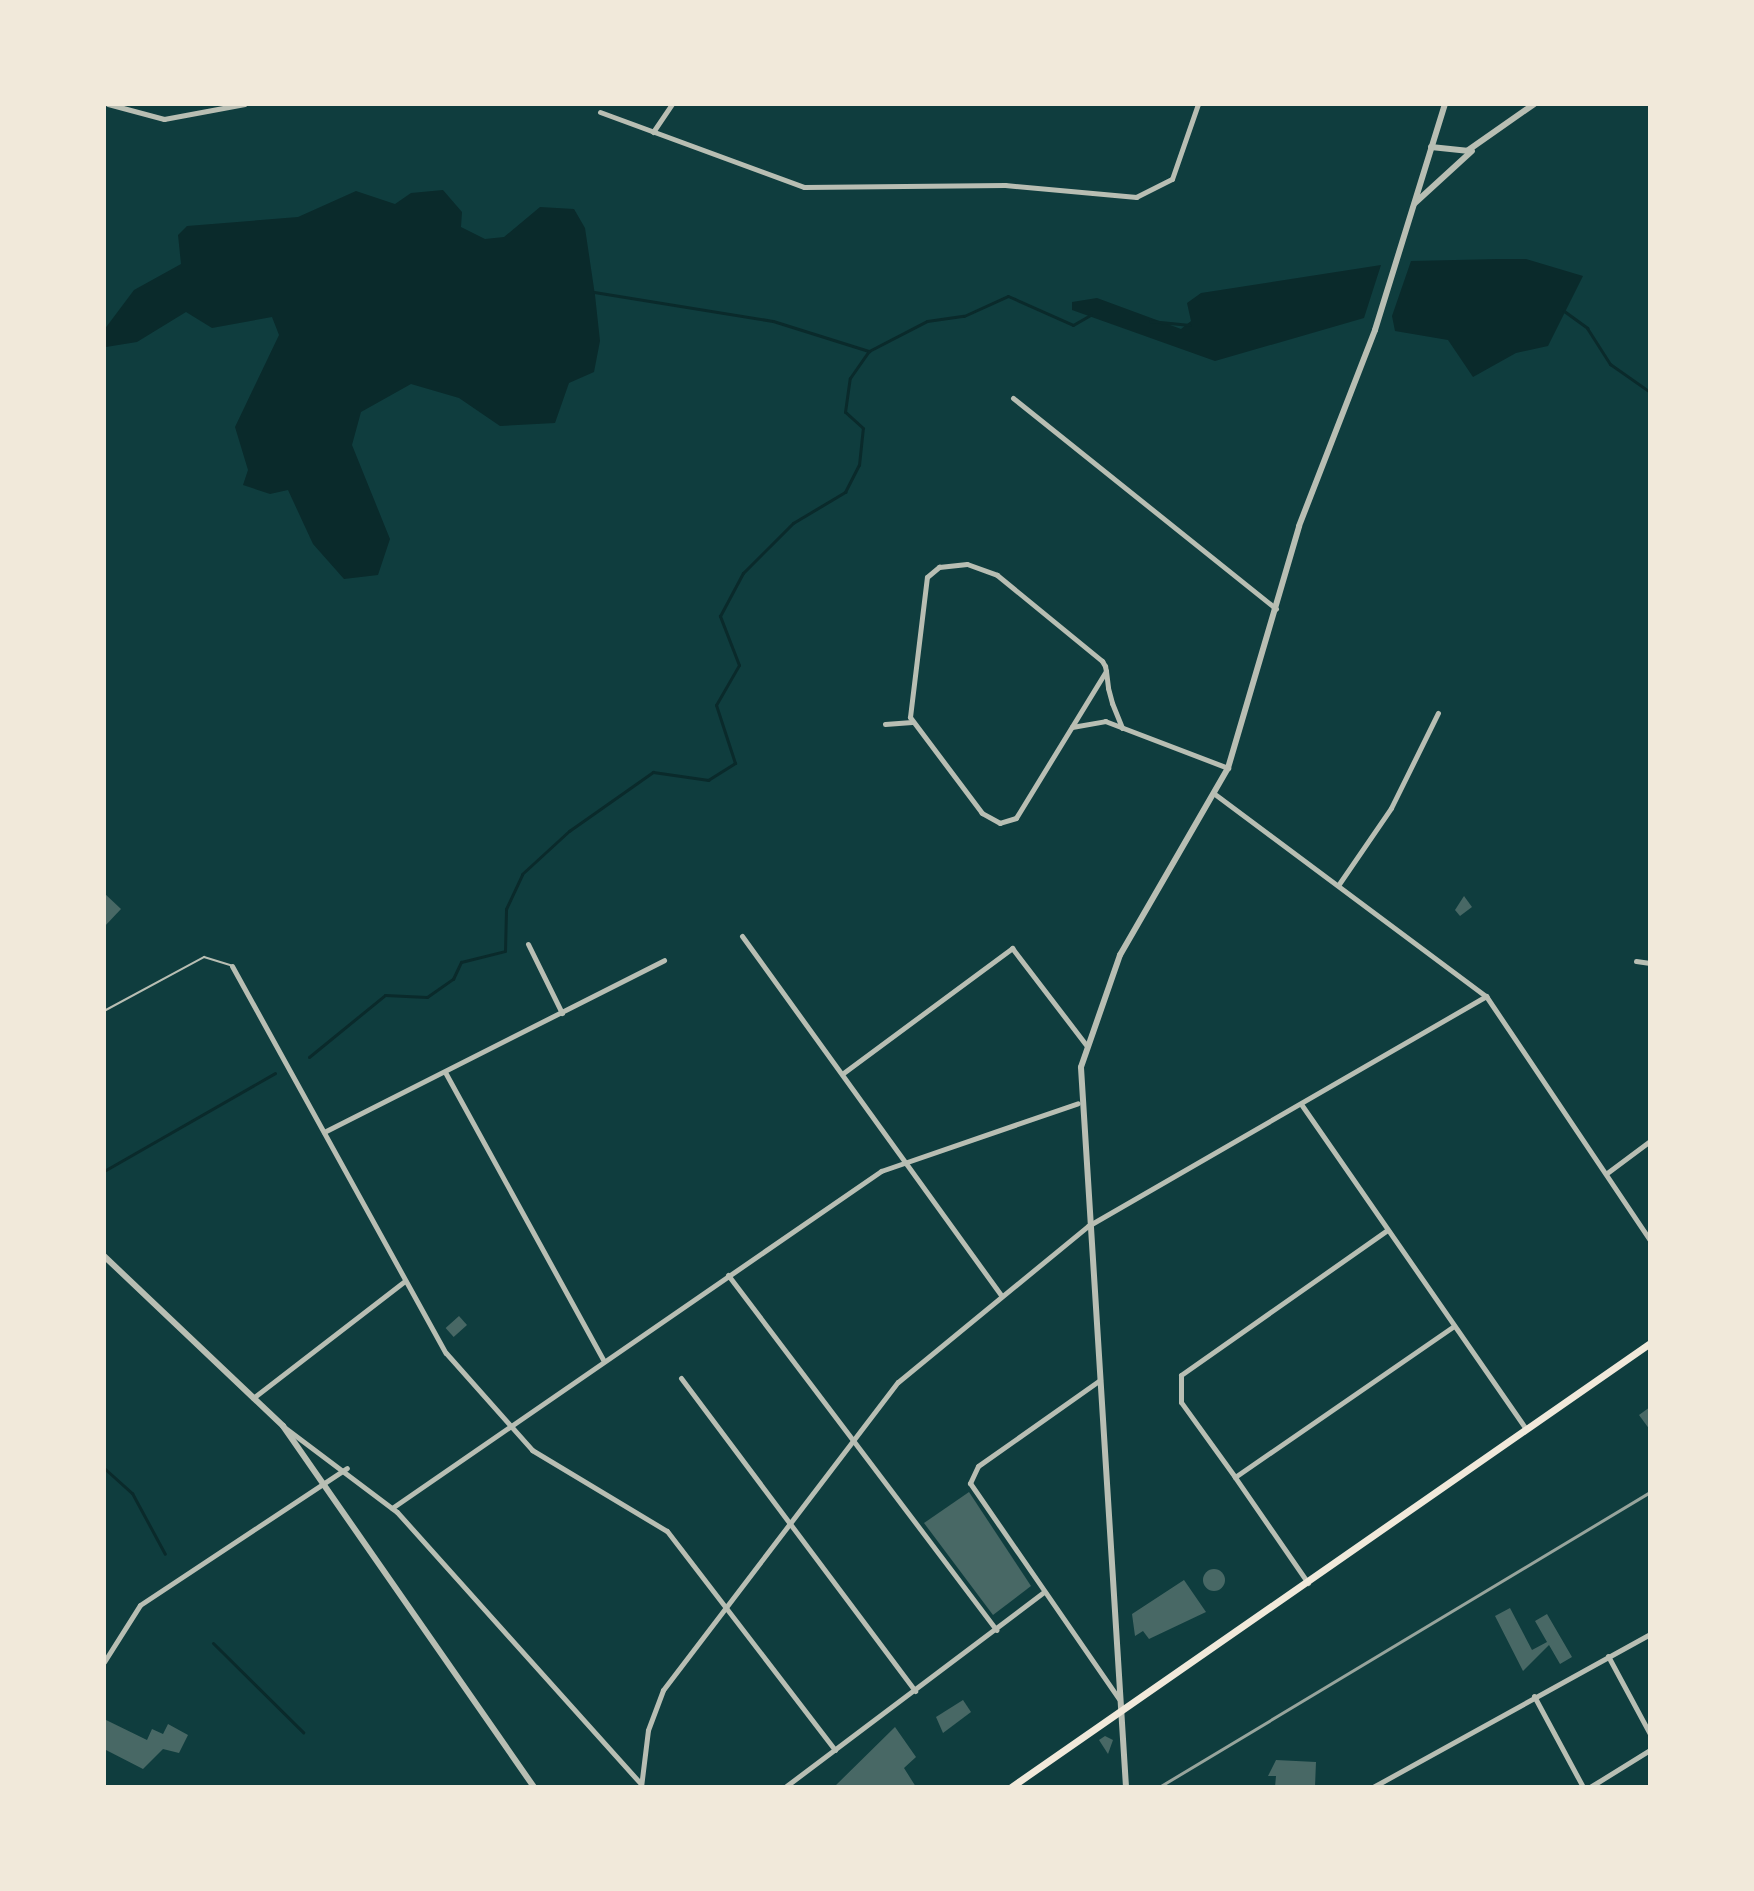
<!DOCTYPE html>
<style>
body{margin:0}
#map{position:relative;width:1754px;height:1891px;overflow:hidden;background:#0f3d3e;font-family:"Varela Round",sans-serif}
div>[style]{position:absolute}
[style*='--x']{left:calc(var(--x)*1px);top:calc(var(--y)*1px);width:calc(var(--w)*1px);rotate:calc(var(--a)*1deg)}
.water>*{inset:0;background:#0a2a2b}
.stream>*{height:3px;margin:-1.5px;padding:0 1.5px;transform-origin:1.5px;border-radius:1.5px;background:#0a2a2b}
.building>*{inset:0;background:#486865;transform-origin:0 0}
.round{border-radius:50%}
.service>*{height:2px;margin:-1px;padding:0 1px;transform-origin:1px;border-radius:1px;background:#b8beb3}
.minor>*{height:5px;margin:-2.5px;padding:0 2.5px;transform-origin:2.5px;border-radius:2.5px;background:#b8beb3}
.tertiary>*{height:6px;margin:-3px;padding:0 3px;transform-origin:3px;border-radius:3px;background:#b8beb3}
.secondary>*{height:7px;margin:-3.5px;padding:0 3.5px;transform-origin:3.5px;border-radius:3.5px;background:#f1e9da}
.rail>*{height:3px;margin:-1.5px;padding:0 1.5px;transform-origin:1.5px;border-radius:1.5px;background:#97a49c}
span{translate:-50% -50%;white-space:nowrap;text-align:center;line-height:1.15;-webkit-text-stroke:6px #f1e9da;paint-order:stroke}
.frame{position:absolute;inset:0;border:106px solid #f1e9da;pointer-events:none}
</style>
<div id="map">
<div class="water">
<i style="clip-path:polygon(443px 190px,462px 212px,461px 227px,485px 239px,504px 237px,540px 207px,574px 209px,585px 228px,595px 295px,600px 341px,594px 372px,569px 383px,555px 423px,500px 426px,459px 398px,411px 384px,361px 412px,352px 445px,390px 539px,378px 575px,344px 579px,313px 544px,288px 490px,270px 494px,243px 485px,248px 470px,235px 427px,279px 335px,272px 317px,212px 328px,186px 312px,137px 342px,106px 347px,104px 330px,134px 290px,181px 264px,178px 235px,187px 226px,298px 217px,356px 191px,395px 204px,411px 193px)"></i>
<i style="clip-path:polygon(1498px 259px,1526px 259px,1583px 276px,1548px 346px,1516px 353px,1473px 377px,1448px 340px,1395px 331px,1392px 316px,1411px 261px)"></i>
<i style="clip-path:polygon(1381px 265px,1364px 318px,1215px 361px,1072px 310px,1072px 302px,1097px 298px,1181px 329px,1191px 321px,1187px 303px,1201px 293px)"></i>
</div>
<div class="stream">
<i style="--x:594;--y:292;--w:181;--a:9.2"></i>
<i style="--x:773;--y:321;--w:101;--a:17.4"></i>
<i style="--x:869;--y:351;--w:65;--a:-27.3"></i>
<i style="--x:927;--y:321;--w:37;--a:-8"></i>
<i style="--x:964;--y:316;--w:48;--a:-24.4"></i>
<i style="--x:1008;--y:296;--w:71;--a:24"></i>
<i style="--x:1073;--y:325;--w:20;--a:-30"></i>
<i style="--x:1564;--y:311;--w:29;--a:36"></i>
<i style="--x:1587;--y:328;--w:43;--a:57.4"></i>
<i style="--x:1610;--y:364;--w:49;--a:35"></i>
<i style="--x:1150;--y:321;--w:40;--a:5.7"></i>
<i style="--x:309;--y:1057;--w:98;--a:-39.2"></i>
<i style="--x:385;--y:995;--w:42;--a:2.7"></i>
<i style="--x:427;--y:997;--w:32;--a:-35"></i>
<i style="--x:453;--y:979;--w:19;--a:-65"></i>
<i style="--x:461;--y:962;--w:45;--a:-14"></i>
<i style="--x:505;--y:951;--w:42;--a:-88.6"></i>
<i style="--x:506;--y:909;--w:38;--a:-65"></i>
<i style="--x:522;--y:874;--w:64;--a:-42.5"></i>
<i style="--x:569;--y:831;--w:103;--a:-35.1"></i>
<i style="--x:653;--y:772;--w:56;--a:8.3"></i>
<i style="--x:708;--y:780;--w:32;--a:-32"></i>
<i style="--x:735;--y:763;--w:61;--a:-108.1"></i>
<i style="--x:716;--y:705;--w:46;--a:-60.1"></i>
<i style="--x:739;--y:665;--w:53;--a:-111.2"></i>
<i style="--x:720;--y:616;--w:49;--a:-61.9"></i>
<i style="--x:743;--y:573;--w:71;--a:-45"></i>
<i style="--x:793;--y:523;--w:61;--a:-30.8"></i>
<i style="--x:845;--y:492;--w:30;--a:-63"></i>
<i style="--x:859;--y:465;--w:37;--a:-84"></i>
<i style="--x:863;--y:428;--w:24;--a:-138"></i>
<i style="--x:845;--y:412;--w:34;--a:-82"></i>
<i style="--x:850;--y:378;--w:33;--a:-55"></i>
<i style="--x:104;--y:1171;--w:197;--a:-29.8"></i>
<i style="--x:104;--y:1468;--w:38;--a:42"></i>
<i style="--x:132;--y:1493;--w:69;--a:61.6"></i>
<i style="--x:213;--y:1643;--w:127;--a:44.7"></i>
</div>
<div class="building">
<i style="clip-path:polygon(104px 893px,121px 909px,104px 927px)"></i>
<i style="clip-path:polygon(1464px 896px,1472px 907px,1460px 916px,1455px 910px)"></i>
<i style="left:459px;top:1316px;width:12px;height:18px;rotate:48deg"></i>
<i style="clip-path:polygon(1650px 1407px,1650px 1430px,1639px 1415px)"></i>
<i style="clip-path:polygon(969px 1492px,1031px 1586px,993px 1615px,924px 1523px)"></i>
<i class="round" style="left:1203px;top:1569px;width:22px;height:22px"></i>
<i style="clip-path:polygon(1184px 1580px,1206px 1612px,1149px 1639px,1143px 1631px,1135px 1636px,1132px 1614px)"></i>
<i style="clip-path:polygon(1510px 1608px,1532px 1650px,1547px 1642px,1535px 1621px,1547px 1614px,1572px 1657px,1560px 1664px,1549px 1645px,1523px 1671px,1495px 1616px)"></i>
<i style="clip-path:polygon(963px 1700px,971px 1712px,943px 1733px,936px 1717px)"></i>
<i style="clip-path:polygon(104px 1719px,147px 1740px,152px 1729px,163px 1734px,168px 1724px,188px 1735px,179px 1753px,163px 1749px,143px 1769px,104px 1749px)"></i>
<i style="clip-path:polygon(895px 1727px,916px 1757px,904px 1768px,916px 1787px,834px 1787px)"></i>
<i style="clip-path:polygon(1105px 1736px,1113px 1740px,1108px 1754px,1099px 1740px)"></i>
<i style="clip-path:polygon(1276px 1760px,1316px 1762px,1315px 1787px,1275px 1787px,1276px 1776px,1268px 1776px)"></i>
</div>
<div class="service">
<i style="--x:104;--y:1011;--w:114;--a:-28.4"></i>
<i style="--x:204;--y:957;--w:28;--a:17"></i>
</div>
<div class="minor">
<i style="--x:108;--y:104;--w:58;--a:15"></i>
<i style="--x:164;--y:119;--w:82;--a:-10.5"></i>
<i style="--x:600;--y:112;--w:217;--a:20.2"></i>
<i style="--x:804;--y:187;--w:201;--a:-0.6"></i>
<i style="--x:1005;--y:185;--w:132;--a:5.2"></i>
<i style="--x:1136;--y:197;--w:40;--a:-26.6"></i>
<i style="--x:1172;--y:179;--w:79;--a:-70.9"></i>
<i style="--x:653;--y:132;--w:34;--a:-56"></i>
<i style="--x:1013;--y:398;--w:337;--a:38.7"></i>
<i style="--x:1106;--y:671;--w:172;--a:121.5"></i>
<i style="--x:1016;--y:818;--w:17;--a:163"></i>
<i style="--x:1000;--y:823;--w:21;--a:-151"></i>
<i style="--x:982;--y:813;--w:120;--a:-126.9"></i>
<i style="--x:910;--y:717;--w:141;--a:-83.1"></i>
<i style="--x:927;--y:577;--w:16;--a:-40"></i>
<i style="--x:939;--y:567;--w:28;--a:-6"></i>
<i style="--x:967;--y:564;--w:32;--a:20"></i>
<i style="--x:997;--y:575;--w:136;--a:39.3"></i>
<i style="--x:1102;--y:661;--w:6;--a:59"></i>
<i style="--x:1105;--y:666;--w:5;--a:79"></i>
<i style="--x:1106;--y:671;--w:17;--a:83"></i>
<i style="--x:1108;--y:688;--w:16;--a:75"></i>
<i style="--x:1112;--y:703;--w:27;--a:68"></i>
<i style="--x:885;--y:724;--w:27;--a:-4"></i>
<i style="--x:1072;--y:727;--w:34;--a:-10"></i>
<i style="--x:1105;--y:721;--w:132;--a:20.9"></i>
<i style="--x:1216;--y:795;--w:337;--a:36.7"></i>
<i style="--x:1486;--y:996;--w:294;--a:56.1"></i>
<i style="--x:1339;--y:884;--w:92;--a:-55.6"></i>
<i style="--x:1391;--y:808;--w:106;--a:-63.7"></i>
<i style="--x:742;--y:936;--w:443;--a:54.2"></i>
<i style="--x:528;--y:944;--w:77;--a:63.8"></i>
<i style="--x:1636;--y:961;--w:14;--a:8"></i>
<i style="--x:232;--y:966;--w:442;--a:61.1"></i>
<i style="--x:446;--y:1353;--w:130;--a:48.4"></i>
<i style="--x:532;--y:1450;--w:157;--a:31"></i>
<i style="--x:667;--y:1531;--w:276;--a:52.5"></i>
<i style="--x:445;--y:1072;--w:330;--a:61.2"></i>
<i style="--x:842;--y:1074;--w:212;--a:-36.5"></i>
<i style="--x:1012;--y:948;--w:123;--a:52.6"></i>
<i style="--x:1301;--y:1104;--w:395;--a:55.3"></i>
<i style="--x:324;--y:1132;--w:381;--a:-26.8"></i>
<i style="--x:1607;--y:1173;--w:54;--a:-36.7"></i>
<i style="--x:728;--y:1275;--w:445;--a:52.9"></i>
<i style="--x:681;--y:1378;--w:391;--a:53.2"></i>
<i style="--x:1100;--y:1380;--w:149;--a:144.8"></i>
<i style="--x:978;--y:1466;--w:19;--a:115"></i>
<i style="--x:970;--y:1483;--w:262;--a:55.4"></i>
<i style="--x:253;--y:1398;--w:192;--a:-37.6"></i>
<i style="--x:284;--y:1427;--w:141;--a:37"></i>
<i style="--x:397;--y:1512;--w:364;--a:48.1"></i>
<i style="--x:1235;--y:1477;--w:92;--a:-125.8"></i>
<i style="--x:1181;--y:1402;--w:27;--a:-90"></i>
<i style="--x:1181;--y:1375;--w:252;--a:-35.1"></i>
<i style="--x:392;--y:1508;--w:594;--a:-34.57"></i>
<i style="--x:881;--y:1171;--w:208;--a:-19"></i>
<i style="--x:1308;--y:1583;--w:129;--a:-124.6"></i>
<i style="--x:1235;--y:1477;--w:266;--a:-34.6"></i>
<i style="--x:1608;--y:1656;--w:89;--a:61.7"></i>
<i style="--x:104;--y:1662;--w:67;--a:-57.7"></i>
<i style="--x:140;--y:1605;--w:248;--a:-33.5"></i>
<i style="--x:1534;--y:1696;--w:103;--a:61.7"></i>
<i style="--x:641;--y:1787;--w:57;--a:-83"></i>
<i style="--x:648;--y:1730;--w:43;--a:-69.4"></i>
<i style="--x:663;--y:1690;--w:387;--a:-52.7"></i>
<i style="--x:898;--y:1382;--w:246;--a:-39.4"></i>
<i style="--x:1088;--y:1226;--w:460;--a:-30"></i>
<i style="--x:785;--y:1787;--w:324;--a:-37"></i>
<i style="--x:1373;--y:1787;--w:316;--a:-28.9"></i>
<i style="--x:1590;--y:1787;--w:70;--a:-31.7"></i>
</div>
<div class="tertiary">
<i style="--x:1431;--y:147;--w:36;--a:6"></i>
<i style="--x:1467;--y:151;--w:82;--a:-35"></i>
<i style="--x:1415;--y:203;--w:77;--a:-42.4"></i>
<i style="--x:104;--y:1256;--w:247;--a:43.5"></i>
<i style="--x:283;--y:1426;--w:440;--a:55.2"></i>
<i style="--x:1126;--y:1787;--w:721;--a:-93.58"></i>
<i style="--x:1081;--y:1067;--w:119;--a:-70.8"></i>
<i style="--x:1120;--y:955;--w:216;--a:-60"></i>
<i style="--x:1228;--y:768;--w:252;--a:-73.6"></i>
<i style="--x:1299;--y:526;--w:210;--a:-68.8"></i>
<i style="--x:1375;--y:330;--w:237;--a:-72.8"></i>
</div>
<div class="secondary">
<i style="--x:1011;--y:1787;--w:778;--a:-34.79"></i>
</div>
<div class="rail">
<i style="--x:1159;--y:1787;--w:573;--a:-31"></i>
</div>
<div class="frame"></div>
</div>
